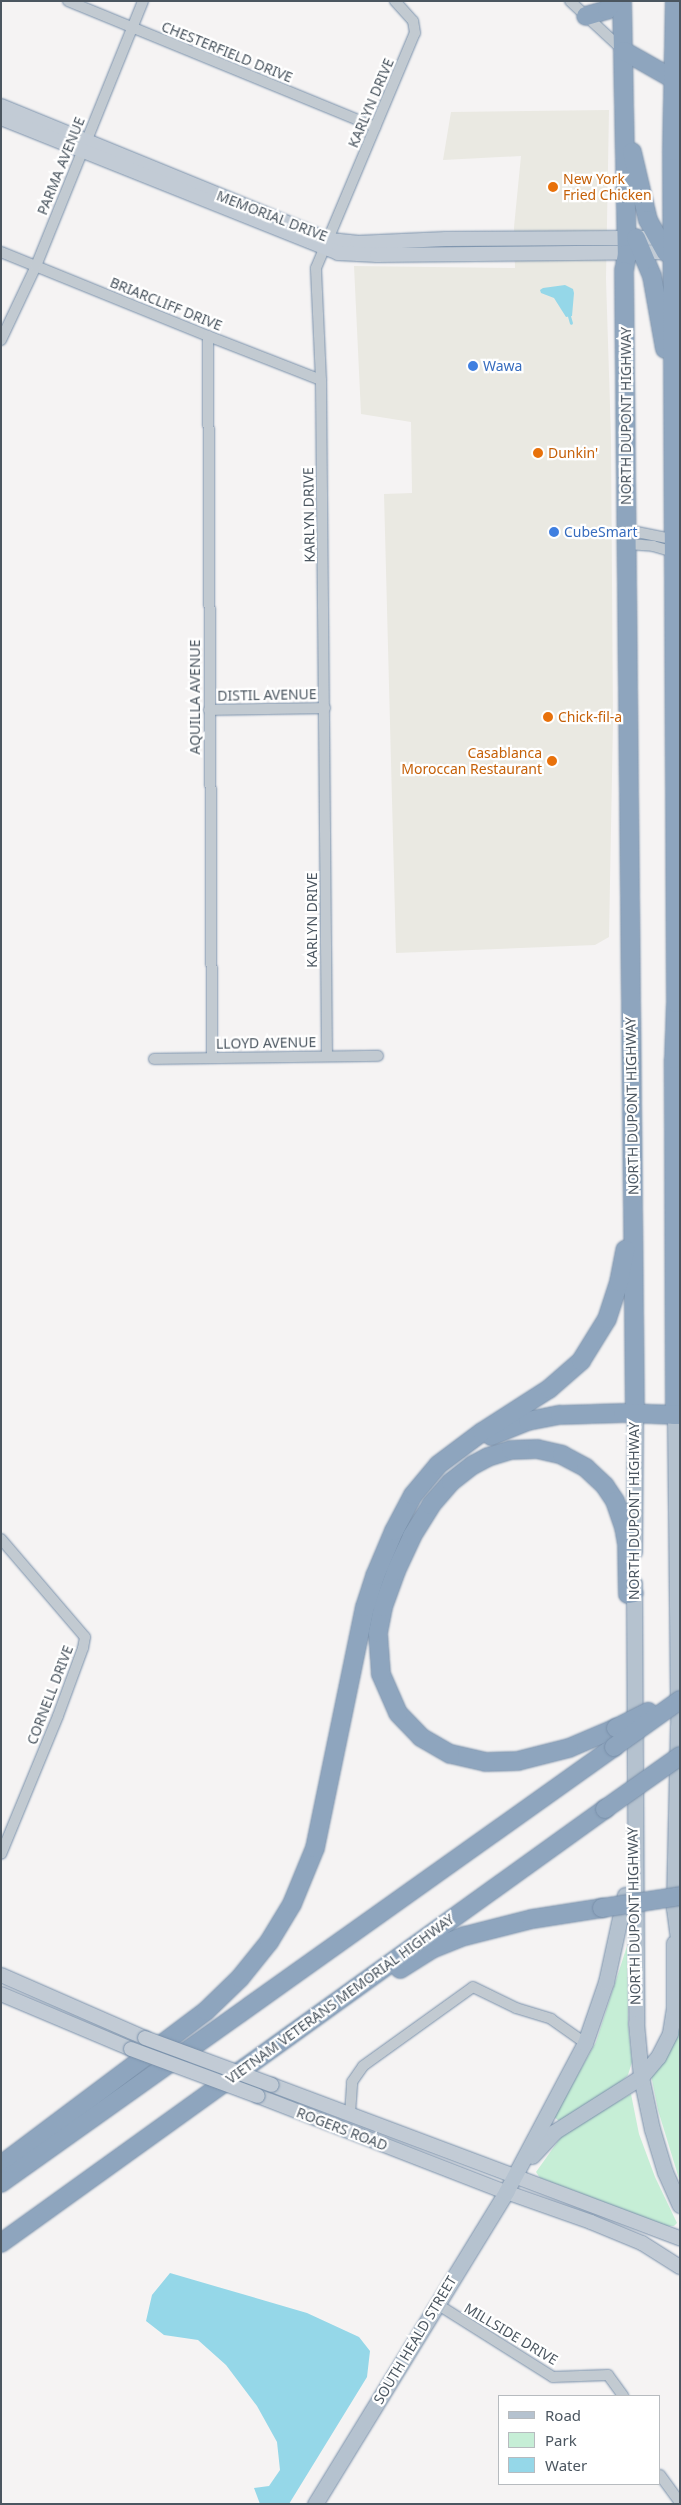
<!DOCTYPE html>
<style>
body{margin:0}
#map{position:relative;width:681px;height:2505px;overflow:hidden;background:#f5f3f3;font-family:"Noto Sans",sans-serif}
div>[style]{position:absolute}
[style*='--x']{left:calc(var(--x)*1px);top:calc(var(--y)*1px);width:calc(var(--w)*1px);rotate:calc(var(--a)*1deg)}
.commercial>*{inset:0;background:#eae9e2}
.green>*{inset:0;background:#c6eed6}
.water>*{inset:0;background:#95d7e8}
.stream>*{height:3px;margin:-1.5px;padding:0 1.5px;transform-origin:1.5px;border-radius:1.5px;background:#95d7e8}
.roads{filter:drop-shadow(0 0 1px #7990aa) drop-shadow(0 0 1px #7990aa)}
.street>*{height:10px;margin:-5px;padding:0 5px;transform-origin:5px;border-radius:5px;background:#c2cad1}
.secondary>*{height:14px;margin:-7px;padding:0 7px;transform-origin:7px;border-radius:7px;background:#c2cbd5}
.primary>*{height:15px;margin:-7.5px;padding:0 7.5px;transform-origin:7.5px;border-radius:7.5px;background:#b5c2cf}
.highway>*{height:18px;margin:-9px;padding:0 9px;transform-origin:9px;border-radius:9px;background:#8ea5be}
.bridges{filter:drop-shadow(0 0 1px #7990aa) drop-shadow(0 0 1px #7990aa)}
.secondary-bridge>*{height:14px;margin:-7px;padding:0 7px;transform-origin:7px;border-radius:7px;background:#c2cbd5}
.highway-bridge>*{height:18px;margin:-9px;padding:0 9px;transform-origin:9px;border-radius:9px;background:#8ea5be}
.dots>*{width:14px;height:14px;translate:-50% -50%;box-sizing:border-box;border:2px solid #fff;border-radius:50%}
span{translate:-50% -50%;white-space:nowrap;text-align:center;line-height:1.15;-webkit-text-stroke:4.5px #fff;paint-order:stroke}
.street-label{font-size:14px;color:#4b5660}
.food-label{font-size:14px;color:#c56008}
.left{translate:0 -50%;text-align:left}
.right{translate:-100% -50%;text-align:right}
.shop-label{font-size:14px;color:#366cbe}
.frame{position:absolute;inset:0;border:2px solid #4b5660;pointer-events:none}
.legend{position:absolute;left:498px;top:2395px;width:162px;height:90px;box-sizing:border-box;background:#fff;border:1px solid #b7bbbf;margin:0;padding:6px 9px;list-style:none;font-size:15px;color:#4b5660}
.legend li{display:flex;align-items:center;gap:10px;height:25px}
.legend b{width:25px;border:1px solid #b7bbbf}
</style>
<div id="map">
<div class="commercial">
<i style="clip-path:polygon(609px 110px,606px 279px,611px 437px,613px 722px,609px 937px,595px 945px,396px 953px,384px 494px,412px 493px,411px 422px,361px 414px,354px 266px,515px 268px,514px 227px,521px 156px,443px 160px,451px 112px)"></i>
</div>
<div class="green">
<i style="clip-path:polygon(627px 1946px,628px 2025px,632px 2062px,628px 2075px,617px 2086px,559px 2121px,554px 2117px,596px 2042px)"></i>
<i style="clip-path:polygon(680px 2021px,680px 2182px,658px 2110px,651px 2075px,663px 2063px,675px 2039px)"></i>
<i style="clip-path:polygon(631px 2094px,639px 2134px,655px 2177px,677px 2223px,674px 2226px,666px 2226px,540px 2178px,536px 2172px,561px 2137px,571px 2129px)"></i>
</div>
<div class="water">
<i style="clip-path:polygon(565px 285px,573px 289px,574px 293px,572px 316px,566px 317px,554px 298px,541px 293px,540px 290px,543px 288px)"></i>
<i style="clip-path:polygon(170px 2273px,307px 2313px,359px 2337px,370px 2351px,367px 2377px,289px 2504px,260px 2504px,254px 2488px,269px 2486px,280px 2470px,277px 2442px,257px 2406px,226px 2365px,198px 2340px,164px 2335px,146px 2321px,152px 2295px)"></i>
</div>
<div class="stream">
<i style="--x:569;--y:316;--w:7;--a:74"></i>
</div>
<div class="roads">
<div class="street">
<i style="--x:68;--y:1;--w:332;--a:22.3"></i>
<i style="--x:570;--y:1;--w:72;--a:42.8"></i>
<i style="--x:1;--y:252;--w:223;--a:22.1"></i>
<i style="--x:208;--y:336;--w:121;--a:21.3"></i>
<i style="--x:208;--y:336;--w:722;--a:89.68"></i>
<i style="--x:1;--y:340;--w:82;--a:-64.7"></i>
<i style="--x:36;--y:266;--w:286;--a:-68"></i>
<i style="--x:627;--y:530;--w:50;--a:11.5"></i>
<i style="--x:627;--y:544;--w:26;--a:4"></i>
<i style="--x:653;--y:546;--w:25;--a:16"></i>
<i style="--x:209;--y:710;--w:116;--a:-1"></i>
<i style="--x:327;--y:1056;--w:676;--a:-90.51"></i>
<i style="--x:321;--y:380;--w:112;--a:-92.6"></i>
<i style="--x:316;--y:268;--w:255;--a:-67.2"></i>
<i style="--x:415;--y:33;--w:12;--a:-99"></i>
<i style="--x:413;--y:21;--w:27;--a:-132"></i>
<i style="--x:154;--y:1059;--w:224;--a:-0.8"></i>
<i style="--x:1;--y:1539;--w:129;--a:49.4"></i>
<i style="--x:85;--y:1637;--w:11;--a:100"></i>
<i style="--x:83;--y:1648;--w:72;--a:110.2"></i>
<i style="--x:58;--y:1716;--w:149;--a:112.4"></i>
<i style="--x:350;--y:2114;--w:32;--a:-86"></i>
<i style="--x:352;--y:2082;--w:19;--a:-55"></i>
<i style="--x:363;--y:2066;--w:135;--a:-35.7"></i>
<i style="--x:473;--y:1987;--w:48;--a:26"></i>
<i style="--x:516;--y:2008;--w:37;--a:17"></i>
<i style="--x:551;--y:2019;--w:42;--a:35.2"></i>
<i style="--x:437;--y:2304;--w:137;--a:32.2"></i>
<i style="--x:553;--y:2377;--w:55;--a:-2.1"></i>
<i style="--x:608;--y:2375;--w:26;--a:54"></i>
<i style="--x:660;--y:2475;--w:34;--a:54"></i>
</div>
<div class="secondary">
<i style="--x:1;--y:106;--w:355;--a:22.2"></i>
<i style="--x:330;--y:240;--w:27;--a:6"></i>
<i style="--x:357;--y:243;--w:89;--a:-2.6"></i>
<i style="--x:446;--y:239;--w:220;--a:-0.3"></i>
<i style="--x:1;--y:118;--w:363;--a:21.8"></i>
<i style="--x:338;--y:253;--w:39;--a:3"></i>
<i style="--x:377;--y:255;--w:296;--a:-0.6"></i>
<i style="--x:1;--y:1975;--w:157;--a:23.6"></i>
<i style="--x:1;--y:1994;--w:141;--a:22.9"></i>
<i style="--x:272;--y:2085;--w:436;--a:20.6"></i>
<i style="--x:258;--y:2096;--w:266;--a:21.2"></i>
<i style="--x:506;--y:2192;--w:90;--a:19.4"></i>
<i style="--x:591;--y:2222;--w:55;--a:22.4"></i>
<i style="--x:642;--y:2243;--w:45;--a:32.3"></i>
</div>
<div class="primary">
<i style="--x:675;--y:1415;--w:311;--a:89.4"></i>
<i style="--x:678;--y:1726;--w:182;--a:91.3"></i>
<i style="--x:674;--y:1908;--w:46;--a:82.6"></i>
<i style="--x:634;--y:1552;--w:139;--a:-89.6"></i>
<i style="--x:634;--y:1583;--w:440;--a:89.7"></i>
<i style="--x:636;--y:2023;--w:54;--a:84.7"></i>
<i style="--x:641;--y:2077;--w:53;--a:78.1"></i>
<i style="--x:652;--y:2129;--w:45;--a:73.2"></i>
<i style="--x:665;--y:2172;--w:36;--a:66"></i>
<i style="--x:532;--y:2156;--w:33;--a:-47"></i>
<i style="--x:554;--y:2132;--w:103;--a:-32.3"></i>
<i style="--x:641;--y:2077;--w:26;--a:-50"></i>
<i style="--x:658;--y:2057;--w:27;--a:-63"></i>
<i style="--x:670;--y:2033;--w:26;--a:-81"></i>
<i style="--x:674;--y:2007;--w:64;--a:-90"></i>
<i style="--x:315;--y:2504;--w:366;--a:-58.5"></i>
<i style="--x:506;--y:2192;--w:169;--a:-62.1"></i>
<i style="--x:585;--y:2043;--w:65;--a:-71"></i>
<i style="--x:606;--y:1982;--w:89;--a:-77.7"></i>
</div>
<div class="highway">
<i style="--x:622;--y:1;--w:253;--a:88.9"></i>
<i style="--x:627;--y:254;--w:17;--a:100"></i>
<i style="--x:624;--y:271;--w:1142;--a:89.45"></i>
<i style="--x:586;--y:16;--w:22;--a:-16"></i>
<i style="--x:607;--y:10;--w:11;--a:-52"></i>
<i style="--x:624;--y:51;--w:59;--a:29.6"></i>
<i style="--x:632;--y:152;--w:70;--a:76.8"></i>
<i style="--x:648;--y:220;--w:37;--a:61"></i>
<i style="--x:636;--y:238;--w:41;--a:67.2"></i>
<i style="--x:652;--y:276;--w:74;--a:79.9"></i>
<i style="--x:675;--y:1415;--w:356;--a:-90.2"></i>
<i style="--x:674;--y:1059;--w:56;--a:-88"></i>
<i style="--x:676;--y:1003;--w:852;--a:-90.27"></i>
<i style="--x:672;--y:151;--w:150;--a:-88.9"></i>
<i style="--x:491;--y:1436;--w:40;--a:-22"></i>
<i style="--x:528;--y:1421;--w:33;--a:-11"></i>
<i style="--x:560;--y:1415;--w:63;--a:-1.8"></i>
<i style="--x:623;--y:1413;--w:57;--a:2"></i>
<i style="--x:616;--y:1728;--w:51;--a:156.9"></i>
<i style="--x:569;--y:1748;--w:53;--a:165.7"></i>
<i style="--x:518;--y:1761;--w:32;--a:178"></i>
<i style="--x:486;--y:1762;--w:37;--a:-167"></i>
<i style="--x:450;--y:1754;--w:34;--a:-150"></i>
<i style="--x:421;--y:1737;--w:33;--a:-134"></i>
<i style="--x:398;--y:1713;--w:43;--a:-113.6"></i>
<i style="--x:381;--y:1674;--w:41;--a:-94.2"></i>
<i style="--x:378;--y:1633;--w:26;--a:-79"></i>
<i style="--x:383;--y:1607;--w:38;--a:-70"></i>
<i style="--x:396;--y:1571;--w:38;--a:-65"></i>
<i style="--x:412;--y:1536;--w:36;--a:-58"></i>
<i style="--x:431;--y:1505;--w:30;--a:-49"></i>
<i style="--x:451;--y:1482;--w:28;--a:-38"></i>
<i style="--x:473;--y:1465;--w:17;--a:-28"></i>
<i style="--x:488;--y:1457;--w:24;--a:-17"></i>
<i style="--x:511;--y:1450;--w:26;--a:-2"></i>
<i style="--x:537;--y:1449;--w:26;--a:13"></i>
<i style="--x:562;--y:1455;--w:27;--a:28"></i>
<i style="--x:586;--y:1468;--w:26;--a:43"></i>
<i style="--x:605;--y:1486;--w:18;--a:56"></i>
<i style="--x:615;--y:1501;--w:28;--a:71"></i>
<i style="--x:624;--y:1527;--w:17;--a:80"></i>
<i style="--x:627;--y:1544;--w:50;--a:88.9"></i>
<i style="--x:628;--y:1594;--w:6;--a:-9"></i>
<i style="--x:400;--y:1969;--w:38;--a:-32"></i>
<i style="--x:432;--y:1949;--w:35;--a:-22"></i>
<i style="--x:465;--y:1936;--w:69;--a:-14.2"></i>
<i style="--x:532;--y:1919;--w:71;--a:-8.9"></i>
<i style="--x:1;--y:2165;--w:256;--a:-36.9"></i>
<i style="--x:206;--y:2011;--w:47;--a:-44.1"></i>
<i style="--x:240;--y:1978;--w:46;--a:-51.1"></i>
<i style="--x:269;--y:1942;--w:44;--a:-58.8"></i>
<i style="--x:292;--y:1904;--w:61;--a:-67.7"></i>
<i style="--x:315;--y:1848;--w:246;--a:-78.3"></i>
<i style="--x:365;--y:1607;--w:33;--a:-72"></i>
<i style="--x:375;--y:1576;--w:49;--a:-67.1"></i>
<i style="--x:394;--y:1531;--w:41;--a:-62.2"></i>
<i style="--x:413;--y:1495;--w:39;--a:-50"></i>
<i style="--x:438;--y:1465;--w:55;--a:-36.9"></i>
<i style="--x:482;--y:1432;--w:80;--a:-32.7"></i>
<i style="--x:549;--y:1389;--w:43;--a:-41.2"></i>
<i style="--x:581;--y:1361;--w:49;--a:-58.2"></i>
<i style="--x:607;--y:1319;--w:39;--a:-72"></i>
<i style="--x:619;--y:1282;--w:33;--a:-79"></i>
<i style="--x:1;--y:2183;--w:752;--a:-35.42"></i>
<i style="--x:1;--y:2243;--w:744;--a:-35.7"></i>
</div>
</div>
<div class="bridges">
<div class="secondary-bridge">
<i style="--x:145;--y:2038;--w:135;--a:20.3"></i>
<i style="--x:131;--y:2049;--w:135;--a:20.3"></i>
</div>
<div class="highway-bridge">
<i style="--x:616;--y:1728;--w:36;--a:-27"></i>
<i style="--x:614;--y:1747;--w:81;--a:-35.5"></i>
<i style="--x:605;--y:1809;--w:92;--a:-35.2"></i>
<i style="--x:602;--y:1908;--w:79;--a:-8.7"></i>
</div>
</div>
<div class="dots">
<i style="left:553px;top:187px;background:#e8710a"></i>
<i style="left:473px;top:366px;background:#3f7fe0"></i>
<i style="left:538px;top:453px;background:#e8710a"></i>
<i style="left:554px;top:532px;background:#3f7fe0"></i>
<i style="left:548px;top:717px;background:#e8710a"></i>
<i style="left:552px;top:761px;background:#e8710a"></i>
</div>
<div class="street-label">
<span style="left:227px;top:52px;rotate:22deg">CHESTERFIELD DRIVE</span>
<span style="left:371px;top:103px;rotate:-67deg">KARLYN DRIVE</span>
<span style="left:61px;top:166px;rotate:-68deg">PARMA AVENUE</span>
<span style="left:272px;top:216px;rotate:21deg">MEMORIAL DRIVE</span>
<span style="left:166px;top:304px;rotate:22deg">BRIARCLIFF DRIVE</span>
<span style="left:626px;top:416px;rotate:-90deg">NORTH DUPONT HIGHWAY</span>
<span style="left:309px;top:515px;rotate:-91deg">KARLYN DRIVE</span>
<span style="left:267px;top:695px;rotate:-1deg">DISTIL AVENUE</span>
<span style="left:195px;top:697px;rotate:-90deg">AQUILLA AVENUE</span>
<span style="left:312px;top:920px;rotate:-90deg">KARLYN DRIVE</span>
<span style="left:266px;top:1043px;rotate:-1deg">LLOYD AVENUE</span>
<span style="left:632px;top:1106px;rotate:-91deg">NORTH DUPONT HIGHWAY</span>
<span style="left:634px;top:1511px;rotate:-90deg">NORTH DUPONT HIGHWAY</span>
<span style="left:50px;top:1695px;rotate:-69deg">CORNELL DRIVE</span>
<span style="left:634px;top:1916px;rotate:-91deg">NORTH DUPONT HIGHWAY</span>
<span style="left:340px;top:1999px;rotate:-36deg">VIETNAM VETERANS MEMORIAL HIGHWAY</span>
<span style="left:342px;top:2129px;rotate:21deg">ROGERS ROAD</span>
<span style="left:511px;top:2334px;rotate:31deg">MILLSIDE DRIVE</span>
<span style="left:415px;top:2340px;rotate:-59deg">SOUTH HEALD STREET</span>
</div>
<div class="food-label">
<span class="left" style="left:563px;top:187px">New York<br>Fried Chicken</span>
<span class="left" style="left:548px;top:453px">Dunkin'</span>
<span class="left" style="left:558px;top:717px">Chick-fil-a</span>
<span class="right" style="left:542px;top:761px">Casablanca<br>Moroccan Restaurant</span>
</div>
<div class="shop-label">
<span class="left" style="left:483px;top:366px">Wawa</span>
<span class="left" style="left:564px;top:532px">CubeSmart</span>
</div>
<div class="frame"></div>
<ul class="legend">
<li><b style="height:6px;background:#b5c2cf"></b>Road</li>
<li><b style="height:14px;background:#c6eed6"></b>Park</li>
<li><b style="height:14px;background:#95d7e8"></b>Water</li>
</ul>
</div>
